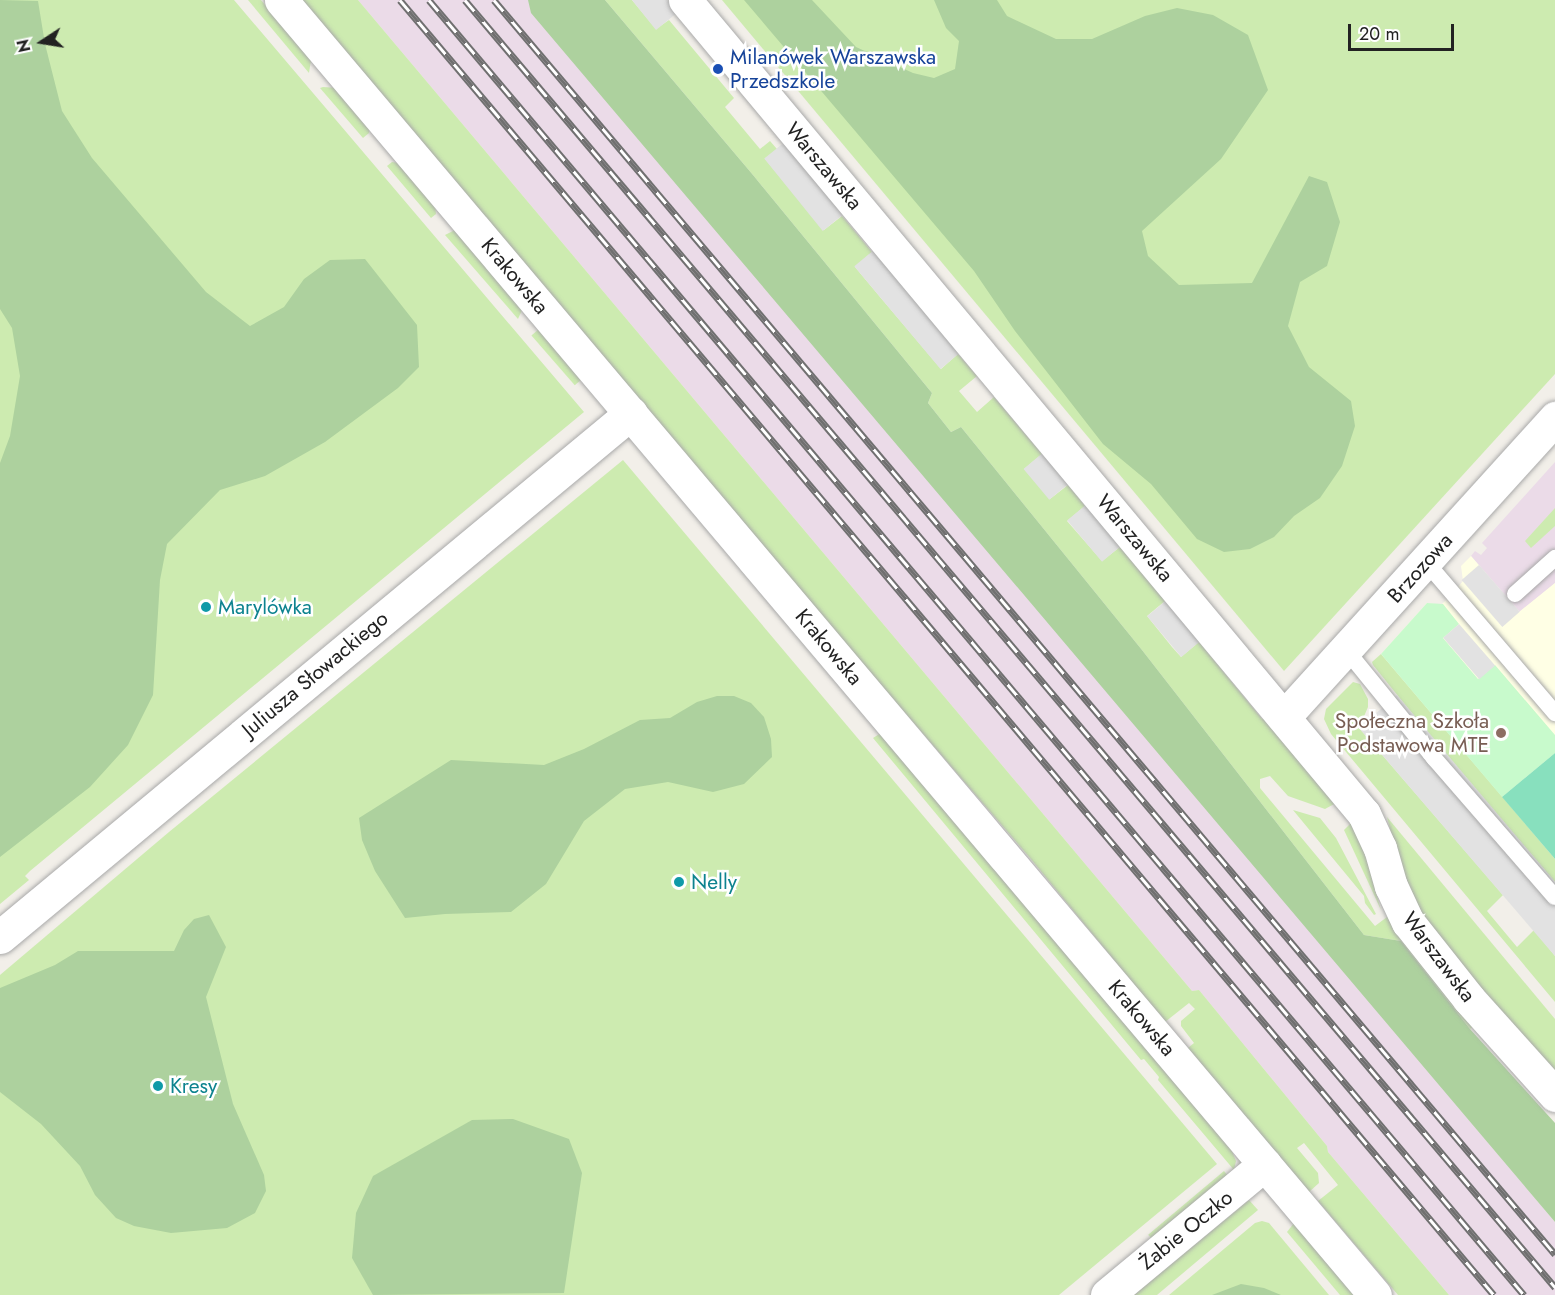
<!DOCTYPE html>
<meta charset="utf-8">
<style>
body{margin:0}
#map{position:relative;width:1555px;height:1295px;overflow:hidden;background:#f2efe9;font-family:Jost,sans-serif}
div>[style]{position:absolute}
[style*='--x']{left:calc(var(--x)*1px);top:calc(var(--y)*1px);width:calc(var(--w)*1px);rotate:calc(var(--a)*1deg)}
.industrial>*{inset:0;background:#ebdbe8}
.education>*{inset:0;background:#ffffe5}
.grass>*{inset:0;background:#cdebb0;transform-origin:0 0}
.forest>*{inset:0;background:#add19e}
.park>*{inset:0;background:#c8facc}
.pitch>*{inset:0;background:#88e0be}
.parking>*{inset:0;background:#e2e2e2;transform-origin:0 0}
.roads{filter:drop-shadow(0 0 2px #a9a9a9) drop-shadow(0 0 2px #a9a9a9)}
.service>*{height:16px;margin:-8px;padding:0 8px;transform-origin:8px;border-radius:8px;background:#fff}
.minor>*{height:33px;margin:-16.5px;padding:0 16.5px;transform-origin:16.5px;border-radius:16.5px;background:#fff}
.rail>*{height:7px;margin-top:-3.5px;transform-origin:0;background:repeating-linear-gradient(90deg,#fff 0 14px,#707070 0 28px);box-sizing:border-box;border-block:2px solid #707070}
.dots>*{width:16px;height:16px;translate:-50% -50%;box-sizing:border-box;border:3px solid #fff;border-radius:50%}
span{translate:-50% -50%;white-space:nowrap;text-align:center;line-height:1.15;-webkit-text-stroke:5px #fff;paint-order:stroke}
.transit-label{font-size:21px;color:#164399}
.left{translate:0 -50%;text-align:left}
.street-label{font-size:21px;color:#222}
.culture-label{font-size:21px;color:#0d838f}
.education-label{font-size:21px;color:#785e54}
.right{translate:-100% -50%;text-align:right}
.north{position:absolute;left:12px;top:12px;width:60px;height:60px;-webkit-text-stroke:4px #fff;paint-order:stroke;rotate:258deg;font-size:16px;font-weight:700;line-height:24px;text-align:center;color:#222}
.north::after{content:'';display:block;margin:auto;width:21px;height:27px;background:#222;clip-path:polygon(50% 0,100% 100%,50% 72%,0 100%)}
.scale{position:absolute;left:1348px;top:24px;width:106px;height:27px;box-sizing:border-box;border:3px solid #222;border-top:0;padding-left:8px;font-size:18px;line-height:21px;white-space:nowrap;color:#222;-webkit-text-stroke:4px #fff;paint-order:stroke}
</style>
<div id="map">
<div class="industrial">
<i style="clip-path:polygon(358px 0,528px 0,1555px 1222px,1555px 1295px,1449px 1295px,1328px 1152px,1327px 1146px,1199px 990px,1192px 991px)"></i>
<i style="clip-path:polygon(1555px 462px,1555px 583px,1520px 612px,1471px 556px,1475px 551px,1481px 555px,1487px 548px,1482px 543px)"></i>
</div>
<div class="education">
<i style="clip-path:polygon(1471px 556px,1519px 612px,1555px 583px,1555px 859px,1381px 654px,1427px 603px,1441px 605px,1452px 594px,1463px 581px,1461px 566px)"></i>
</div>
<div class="grass">
<i style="clip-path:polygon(0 0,234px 0,584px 412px,30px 871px,25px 876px,29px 880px,0 904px)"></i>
<i style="clip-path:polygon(248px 0,261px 0,311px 60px,309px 73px)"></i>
<i style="clip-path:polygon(302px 0,358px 0,1192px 991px,1199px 990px,1327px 1146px,1328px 1152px,1449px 1295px,1398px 1295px,1318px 1201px,1338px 1185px,1304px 1143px,1297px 1148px,1318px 1173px,1319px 1183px,1309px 1192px,1188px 1048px,1194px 1043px,1181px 1026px,1181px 1021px,1195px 1009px,1189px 1003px,1165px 1022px,1030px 858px,857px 657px)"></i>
<i style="clip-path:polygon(605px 0,632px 0,656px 29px,669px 20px,734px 98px,725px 107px,760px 149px,770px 141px,777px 149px,765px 159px,824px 230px,842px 216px,872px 252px,855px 267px,880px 297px,941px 369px,958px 354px,977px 376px,959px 391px,977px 412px,994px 397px,1042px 454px,1024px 469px,1050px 499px,1068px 485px,1085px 506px,1067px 521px,1102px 561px,1120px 547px,1165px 601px,1147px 616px,1172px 647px,1181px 657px,1199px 642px,1262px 719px,1265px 717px,1336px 803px,1325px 809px,1288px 796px,1270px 776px,1260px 779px,1260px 788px,1375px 926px,1387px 917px,1474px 1026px,1470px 1029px,1401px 941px,1364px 935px,1142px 650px,961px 427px,951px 432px,928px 403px,932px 393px,753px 175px)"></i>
<i style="clip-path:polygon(722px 0,1555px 0,1555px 374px,1284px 671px)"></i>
<i style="clip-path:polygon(323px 87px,338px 88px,369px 126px,369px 133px,363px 138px,320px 88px)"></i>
<i style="clip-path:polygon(392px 162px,398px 163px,435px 206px,436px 214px,431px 218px,387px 166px)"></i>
<i style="clip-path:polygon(455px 230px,522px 310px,518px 319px,445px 235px)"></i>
<i style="left:539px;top:329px;width:66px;height:10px;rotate:49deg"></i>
<i style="clip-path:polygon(623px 460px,1217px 1164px,1059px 1295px,0 1295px,0 975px,169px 832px)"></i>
<i style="clip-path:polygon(1555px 508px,1555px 526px,1531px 548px,1525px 541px)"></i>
<i style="clip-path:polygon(1381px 654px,1555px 859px,1555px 882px,1440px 748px,1373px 665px,1372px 662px)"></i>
<i style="clip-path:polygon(1353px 682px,1360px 684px,1368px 699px,1368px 707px,1359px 728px,1503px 895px,1487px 911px,1517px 947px,1534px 930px,1555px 956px,1555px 1002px,1331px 734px,1324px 719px,1326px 709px)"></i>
<i style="clip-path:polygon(884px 731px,1232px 1151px,1236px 1161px,1234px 1170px,1158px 1080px,1159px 1077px,1144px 1059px,1141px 1060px,873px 738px)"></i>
<i style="clip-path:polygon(1293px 810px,1320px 818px,1336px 838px,1376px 914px,1374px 915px,1365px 903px,1364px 896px)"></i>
<i style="clip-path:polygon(1387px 817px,1555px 1019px,1555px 1074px,1427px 925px,1402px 877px)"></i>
<i style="clip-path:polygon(1352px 822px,1363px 847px,1381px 910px,1344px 830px)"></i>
<i style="left:1224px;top:1171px;width:8px;height:99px;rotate:50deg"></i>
<i style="clip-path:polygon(1249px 1200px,1258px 1210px,1157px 1295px,1134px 1295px)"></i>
<i style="clip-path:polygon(1262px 1221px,1269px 1223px,1329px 1295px,1169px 1295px,1255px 1223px)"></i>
<i style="clip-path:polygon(1294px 1223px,1356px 1295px,1340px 1295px,1287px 1232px)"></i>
</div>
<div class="forest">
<i style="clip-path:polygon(0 0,38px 1px,45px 44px,62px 111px,92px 158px,206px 292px,250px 326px,284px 307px,304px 279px,330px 260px,365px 259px,417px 325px,419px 367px,398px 388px,325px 442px,265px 476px,220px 490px,167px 544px,160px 580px,153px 695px,128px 745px,90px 787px,0 857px,0 463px,10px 436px,20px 376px,12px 328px,0 309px)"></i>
<i style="clip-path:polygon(528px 0,605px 0,753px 175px,932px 393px,928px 403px,951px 432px,961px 427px,1142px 650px,1364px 935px,1401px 941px,1470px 1029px,1555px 1123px,1555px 1222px,531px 13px)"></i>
<i style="clip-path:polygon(744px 0,812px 0,856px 47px,913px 73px,934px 78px,955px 69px,959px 41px,946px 28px,934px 0,997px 0,1007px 16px,1056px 39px,1092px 39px,1145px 16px,1177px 8px,1213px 15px,1248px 35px,1268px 90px,1221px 159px,1142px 231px,1148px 256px,1179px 285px,1252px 283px,1309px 176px,1327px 182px,1340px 222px,1327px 266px,1300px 282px,1288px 326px,1309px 367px,1351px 401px,1355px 426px,1342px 466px,1320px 498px,1294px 516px,1274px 537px,1250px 549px,1224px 552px,1197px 539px,1151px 484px,1103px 444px,1015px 331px,974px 271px)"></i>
<i style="clip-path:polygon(717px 696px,734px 696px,751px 703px,764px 717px,771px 739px,772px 757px,744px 784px,713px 792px,668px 782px,625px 789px,584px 821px,546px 884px,511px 912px,445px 914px,405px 918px,375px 871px,362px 840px,359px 818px,451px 760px,544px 765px,584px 749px,640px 720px,670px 718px,697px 702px)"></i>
<i style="clip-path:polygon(209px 915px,226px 947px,206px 997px,233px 1104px,264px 1175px,266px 1191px,255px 1213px,227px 1228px,171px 1233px,134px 1226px,116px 1218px,95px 1195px,80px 1166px,41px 1124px,0 1092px,0 988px,55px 965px,78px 951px,174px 951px,184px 930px,194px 919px)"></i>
<i style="clip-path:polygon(513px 1119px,569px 1139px,582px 1173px,564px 1293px,373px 1295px,352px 1258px,356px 1213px,373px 1176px,472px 1120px)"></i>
<i style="clip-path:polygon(1241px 1284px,1264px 1288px,1281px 1295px,1212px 1295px)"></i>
</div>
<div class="park">
<i style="clip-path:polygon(1427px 603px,1443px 604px,1459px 624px,1443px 638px,1478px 679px,1495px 665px,1555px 735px,1555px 753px,1502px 797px,1381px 654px)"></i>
</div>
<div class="pitch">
<i style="clip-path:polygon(1555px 753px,1555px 859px,1502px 797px)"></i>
</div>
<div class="parking">
<i style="clip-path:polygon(632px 0,667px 0,678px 12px,656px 30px)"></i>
<i style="left:786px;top:141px;width:93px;height:28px;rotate:51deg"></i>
<i style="left:875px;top:249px;width:134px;height:27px;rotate:50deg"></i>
<i style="left:1045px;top:451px;width:40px;height:28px;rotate:50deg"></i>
<i style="left:1088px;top:503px;width:54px;height:27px;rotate:50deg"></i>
<i style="left:1479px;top:565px;width:62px;height:23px;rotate:49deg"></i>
<i style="left:1168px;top:599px;width:53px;height:27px;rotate:50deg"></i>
<i style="left:1459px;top:624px;width:55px;height:21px;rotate:49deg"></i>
<i style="clip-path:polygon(1397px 695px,1555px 882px,1555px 956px,1359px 728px)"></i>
</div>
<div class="roads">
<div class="service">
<i style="--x:1426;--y:562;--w:199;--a:49.5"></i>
<i style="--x:1515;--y:594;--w:54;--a:-42"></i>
<i style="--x:1347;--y:651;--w:138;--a:50.9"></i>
<i style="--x:1434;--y:758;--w:184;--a:49"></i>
</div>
<div class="minor">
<i style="--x:281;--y:0;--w:1695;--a:49.81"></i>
<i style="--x:685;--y:0;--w:1060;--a:50.17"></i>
<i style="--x:1364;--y:814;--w:38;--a:65"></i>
<i style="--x:1380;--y:848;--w:40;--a:74"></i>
<i style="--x:1391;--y:886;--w:40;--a:65"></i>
<i style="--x:1408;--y:922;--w:98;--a:51.6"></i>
<i style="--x:1469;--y:999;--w:129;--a:48.1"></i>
<i style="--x:1284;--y:717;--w:404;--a:-47.8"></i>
<i style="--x:0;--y:937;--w:820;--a:-39.71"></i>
<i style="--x:1107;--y:1295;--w:205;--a:-39.7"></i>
</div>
</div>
<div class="rail">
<i style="--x:400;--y:0;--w:1695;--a:49.81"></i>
<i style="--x:429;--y:0;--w:1696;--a:49.78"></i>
<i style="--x:465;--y:0;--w:1687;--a:49.74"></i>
<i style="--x:494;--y:0;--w:1643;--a:49.77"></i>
</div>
<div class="dots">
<i style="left:718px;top:69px;background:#1a4fb4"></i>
<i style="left:206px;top:607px;background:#0f9aa8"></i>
<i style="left:1501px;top:733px;background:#8d6e63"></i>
<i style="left:679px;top:882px;background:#0f9aa8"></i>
<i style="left:158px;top:1086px;background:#0f9aa8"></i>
</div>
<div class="transit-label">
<span class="left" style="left:730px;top:69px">Milanówek Warszawska<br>Przedszkole</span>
</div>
<div class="street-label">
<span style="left:824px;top:166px;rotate:50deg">Warszawska</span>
<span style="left:515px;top:276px;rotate:50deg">Krakowska</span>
<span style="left:1135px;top:538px;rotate:50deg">Warszawska</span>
<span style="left:1420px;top:568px;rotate:-48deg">Brzozowa</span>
<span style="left:829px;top:647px;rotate:50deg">Krakowska</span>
<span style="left:315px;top:674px;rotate:-40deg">Juliusza Słowackiego</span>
<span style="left:1439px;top:957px;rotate:53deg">Warszawska</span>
<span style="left:1142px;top:1018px;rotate:50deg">Krakowska</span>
<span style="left:1186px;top:1230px;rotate:-39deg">Żabie Oczko</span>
</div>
<div class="culture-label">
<span class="left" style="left:218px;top:607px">Marylówka</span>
<span class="left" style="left:691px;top:882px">Nelly</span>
<span class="left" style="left:170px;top:1086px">Kresy</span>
</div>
<div class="education-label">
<span class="right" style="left:1489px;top:733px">Społeczna Szkoła<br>Podstawowa MTE</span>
</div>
<div class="north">N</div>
<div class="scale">20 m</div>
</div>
